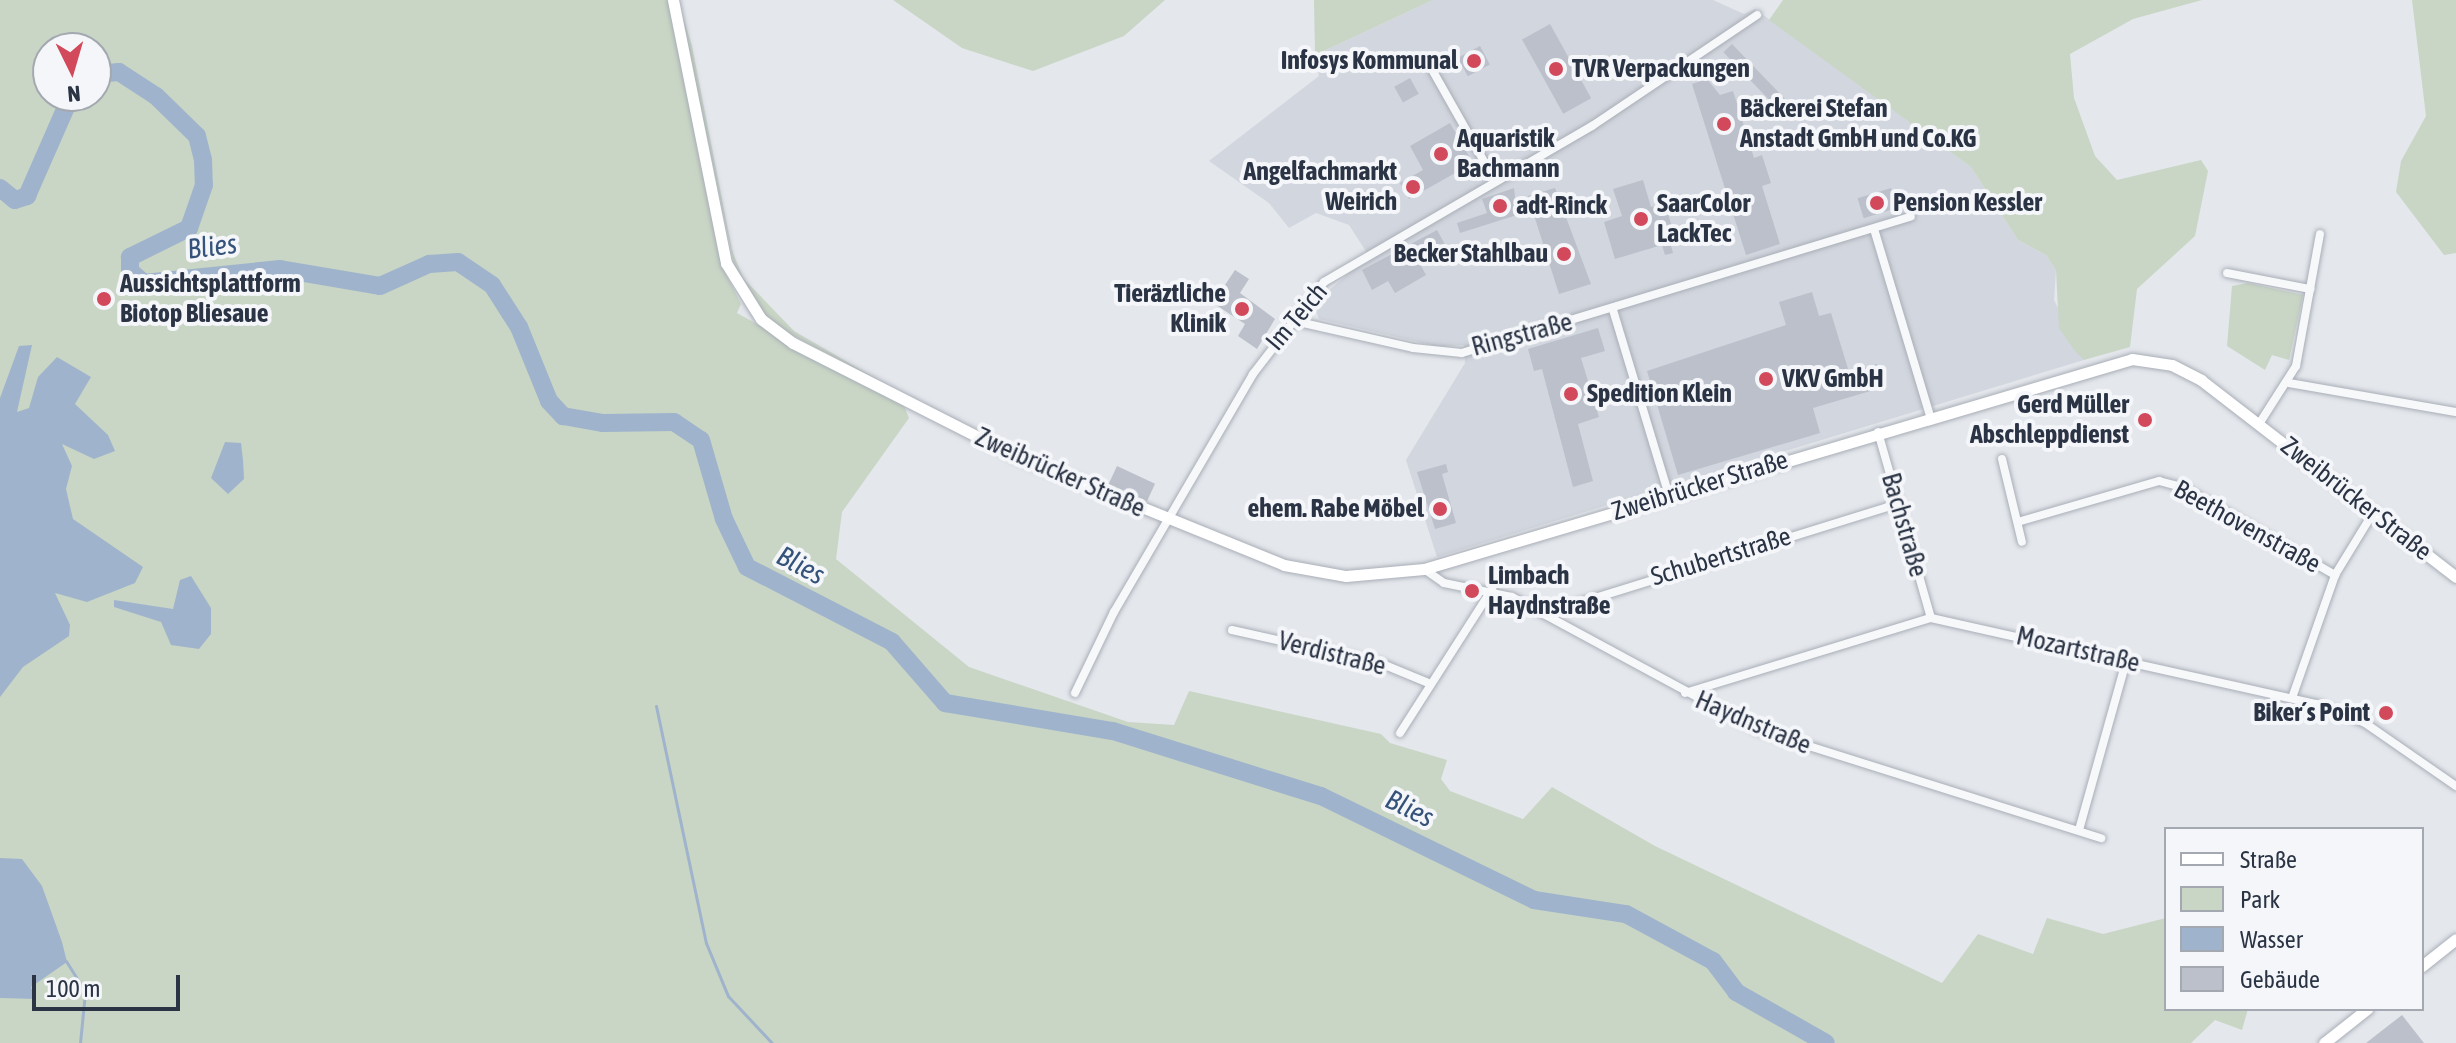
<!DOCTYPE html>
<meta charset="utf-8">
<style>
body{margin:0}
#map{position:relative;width:2456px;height:1043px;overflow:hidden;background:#e4e7ec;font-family:"Asap Condensed",sans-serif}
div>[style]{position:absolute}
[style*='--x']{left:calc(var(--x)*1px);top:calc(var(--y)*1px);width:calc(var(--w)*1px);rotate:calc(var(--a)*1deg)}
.built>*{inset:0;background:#d2d6de}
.green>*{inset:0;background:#c9d6c5}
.water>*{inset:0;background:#9fb4cc}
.stream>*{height:3px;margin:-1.5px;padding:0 1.5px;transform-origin:1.5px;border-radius:1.5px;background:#9fb4cc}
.river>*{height:18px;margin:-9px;padding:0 9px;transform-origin:9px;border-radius:9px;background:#9fb4cc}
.building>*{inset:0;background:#bbc0ca;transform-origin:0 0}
.roads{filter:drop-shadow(0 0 2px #a9aeb7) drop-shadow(0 0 2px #a9aeb7)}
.street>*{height:8px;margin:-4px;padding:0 4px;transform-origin:4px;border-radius:4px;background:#f7f8fa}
.secondary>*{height:11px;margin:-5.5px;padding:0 5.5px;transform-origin:5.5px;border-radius:5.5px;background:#fff}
.dots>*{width:22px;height:22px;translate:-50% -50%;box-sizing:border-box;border:4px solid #f4f6f9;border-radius:50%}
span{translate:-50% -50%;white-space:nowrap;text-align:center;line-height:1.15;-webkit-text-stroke:8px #f4f6f9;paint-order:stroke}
.poi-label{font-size:26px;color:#2b3445;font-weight:700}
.right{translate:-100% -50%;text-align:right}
.left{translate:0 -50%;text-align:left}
.street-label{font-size:26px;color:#2b3445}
.water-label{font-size:28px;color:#34527a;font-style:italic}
.legend{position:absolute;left:2164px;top:827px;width:260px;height:184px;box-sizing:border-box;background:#f4f6f9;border:2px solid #a4a8b1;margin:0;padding:10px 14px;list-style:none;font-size:24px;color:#2b3445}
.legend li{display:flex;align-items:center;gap:16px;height:40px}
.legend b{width:40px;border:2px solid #a4a8b1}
.north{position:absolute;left:32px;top:32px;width:80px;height:80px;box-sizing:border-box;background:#f4f6f9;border:2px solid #a4a8b1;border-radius:50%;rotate:175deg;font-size:22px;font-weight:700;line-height:32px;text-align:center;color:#2b3445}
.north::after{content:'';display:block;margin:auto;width:28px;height:36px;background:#d1495b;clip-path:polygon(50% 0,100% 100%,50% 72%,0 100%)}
.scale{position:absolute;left:32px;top:975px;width:148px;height:36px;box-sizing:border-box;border:4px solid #2b3445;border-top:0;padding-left:10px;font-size:24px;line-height:28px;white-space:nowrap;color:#2b3445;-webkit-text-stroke:6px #f4f6f9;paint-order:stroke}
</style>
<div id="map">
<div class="built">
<i style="clip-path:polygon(1433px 0,1713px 0,1744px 14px,1755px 9px,1971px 167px,2018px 240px,2046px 255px,2056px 270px,2054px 300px,2084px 360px,1437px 557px,1406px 460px,1465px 363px,1464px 345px,1440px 347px,1319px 319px,1313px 304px,1369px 256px,1349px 225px,1316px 213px,1289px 228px,1269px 203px,1209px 161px,1319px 76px,1315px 55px)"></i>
</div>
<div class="green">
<i style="clip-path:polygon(evenodd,0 0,669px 0,723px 268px,741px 304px,737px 313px,904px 406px,909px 418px,842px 512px,836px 559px,969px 667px,1128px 722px,1174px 725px,1189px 691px,1381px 734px,1390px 743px,1447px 760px,1441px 779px,1450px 791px,1523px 819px,1552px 787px,1655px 846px,1942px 983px,1978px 934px,2033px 954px,2047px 918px,2103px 934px,2166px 918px,2166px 1009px,2248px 1009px,2242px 1030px,2215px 1020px,2191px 1043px,0 1043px,0 0,48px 48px,96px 48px,96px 96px,48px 96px,48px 48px)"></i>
<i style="clip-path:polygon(678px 0,692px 46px,732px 250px,743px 278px,794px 331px,906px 396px,779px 328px,754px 306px,736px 274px)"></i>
<i style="clip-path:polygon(893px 0,1165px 0,1124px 36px,1033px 71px,962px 48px)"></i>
<i style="clip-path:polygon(1314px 0,1433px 0,1315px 55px)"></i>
<i style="clip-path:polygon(1783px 0,2202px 0,2133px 19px,2070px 54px,2074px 98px,2095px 156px,2117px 180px,2201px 160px,2208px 171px,2195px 236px,2137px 289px,2130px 347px,2084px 360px,2075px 351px,2059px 328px,2056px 270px,2046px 255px,2018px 240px,1971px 167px,1769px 20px)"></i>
<i style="clip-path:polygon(2412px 0,2456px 0,2456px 253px,2444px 255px,2396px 192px,2401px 161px,2426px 116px)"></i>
<i style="clip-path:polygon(2248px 283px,2303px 295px,2289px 360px,2272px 355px,2265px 370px,2227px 346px,2232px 286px)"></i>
</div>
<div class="water">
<i style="clip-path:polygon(32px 345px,17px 412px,29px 408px,38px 377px,57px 357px,91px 377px,75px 404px,108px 435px,115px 451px,94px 459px,62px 444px,72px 466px,66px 489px,73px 519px,143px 567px,135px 583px,87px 602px,55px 593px,70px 625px,69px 636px,23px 667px,0 697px,0 398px,19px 346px)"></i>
<i style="clip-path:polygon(225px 442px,241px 443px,243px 460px,244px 479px,228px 494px,211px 478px)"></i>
<i style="clip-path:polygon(191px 576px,211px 608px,211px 634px,199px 649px,171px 645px,161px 622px,114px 607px,114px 600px,173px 609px,180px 580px)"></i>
<i style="clip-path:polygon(0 858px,22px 859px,42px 886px,62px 942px,67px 962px,31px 987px,36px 999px,0 998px)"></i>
</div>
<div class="stream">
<i style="--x:656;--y:706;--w:242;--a:78.1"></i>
<i style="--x:706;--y:943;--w:57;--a:67.5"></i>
<i style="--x:728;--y:996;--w:64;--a:46.9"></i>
<i style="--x:66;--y:961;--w:36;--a:58"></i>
<i style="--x:85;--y:992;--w:51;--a:95.6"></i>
</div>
<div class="river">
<i style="--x:96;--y:74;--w:23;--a:-5"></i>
<i style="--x:119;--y:72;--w:44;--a:33"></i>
<i style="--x:156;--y:96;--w:57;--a:44.3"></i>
<i style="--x:197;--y:136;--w:25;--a:76"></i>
<i style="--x:203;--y:160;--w:25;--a:88"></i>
<i style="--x:204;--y:185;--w:46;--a:109.2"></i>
<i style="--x:189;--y:228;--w:66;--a:153.8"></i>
<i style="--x:130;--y:257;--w:14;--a:90"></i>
<i style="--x:130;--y:271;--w:18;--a:41"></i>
<i style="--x:144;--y:283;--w:137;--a:-5.9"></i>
<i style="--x:280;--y:269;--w:101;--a:9.6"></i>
<i style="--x:380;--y:286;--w:54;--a:-24.2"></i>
<i style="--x:429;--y:264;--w:29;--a:-4"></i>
<i style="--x:458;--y:262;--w:41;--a:34.1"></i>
<i style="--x:492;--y:285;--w:50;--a:57.3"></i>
<i style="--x:519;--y:327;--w:80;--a:67.9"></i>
<i style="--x:549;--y:401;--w:21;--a:47"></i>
<i style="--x:563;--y:416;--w:41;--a:9.9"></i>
<i style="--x:603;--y:423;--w:71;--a:-0.8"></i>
<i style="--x:674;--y:422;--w:32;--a:34"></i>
<i style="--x:701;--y:440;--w:82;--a:73.8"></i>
<i style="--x:724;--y:519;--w:53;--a:64.4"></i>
<i style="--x:747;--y:567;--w:163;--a:27.3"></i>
<i style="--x:892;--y:642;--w:81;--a:49"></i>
<i style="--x:945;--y:703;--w:170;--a:9.5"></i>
<i style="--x:1113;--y:731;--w:218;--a:17.4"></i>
<i style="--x:1321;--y:796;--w:237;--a:26"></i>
<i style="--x:1534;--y:900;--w:93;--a:8.7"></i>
<i style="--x:1626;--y:914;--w:99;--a:28.4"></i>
<i style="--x:1713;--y:961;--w:39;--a:53"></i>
<i style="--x:1736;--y:992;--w:103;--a:29.5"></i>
<i style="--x:0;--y:188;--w:19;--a:39"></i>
<i style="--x:15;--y:200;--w:13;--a:-18"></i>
<i style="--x:27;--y:196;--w:109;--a:-66.3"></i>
</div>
<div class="building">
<i style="left:1550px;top:24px;width:85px;height:32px;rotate:61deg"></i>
<i style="left:1732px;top:44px;width:78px;height:12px;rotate:46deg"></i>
<i style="left:1480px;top:46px;width:21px;height:25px;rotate:62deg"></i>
<i style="left:1410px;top:78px;width:18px;height:18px;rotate:61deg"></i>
<i style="clip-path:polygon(1707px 79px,1720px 95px,1733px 91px,1754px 158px,1762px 155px,1771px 183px,1762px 186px,1780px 244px,1746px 255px,1692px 84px)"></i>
<i style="clip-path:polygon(1450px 123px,1473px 163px,1409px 199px,1400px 183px,1423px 170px,1410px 146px)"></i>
<i style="clip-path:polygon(1643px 180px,1651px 207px,1665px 203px,1676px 241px,1670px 242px,1673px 253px,1665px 255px,1662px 245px,1615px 259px,1604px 222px,1622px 216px,1613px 189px)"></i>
<i style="clip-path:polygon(1514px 188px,1517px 215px,1460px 233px,1457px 223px,1487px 213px,1482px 199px)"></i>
<i style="clip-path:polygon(1555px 188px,1591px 284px,1559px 294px,1528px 196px)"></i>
<i style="left:1891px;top:188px;width:21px;height:35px;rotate:73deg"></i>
<i style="clip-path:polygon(1437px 230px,1448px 250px,1420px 264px,1426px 275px,1395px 293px,1388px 281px,1372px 290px,1362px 270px)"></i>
<i style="clip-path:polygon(1235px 270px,1249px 279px,1240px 293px,1275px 319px,1257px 349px,1238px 336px,1245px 324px,1213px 303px)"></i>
<i style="clip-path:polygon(1812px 292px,1819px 316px,1831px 313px,1849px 372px,1877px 364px,1884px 387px,1813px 408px,1820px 433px,1678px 475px,1647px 371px,1786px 325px,1779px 302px)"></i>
<i style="clip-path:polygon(1598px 328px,1605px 351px,1581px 358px,1599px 417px,1578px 424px,1593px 481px,1573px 487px,1542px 369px,1534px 371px,1528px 349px)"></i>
<i style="clip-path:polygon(1446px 464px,1448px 472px,1442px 474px,1456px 523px,1435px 529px,1417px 472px)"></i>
<i style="left:1117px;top:466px;width:42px;height:20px;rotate:25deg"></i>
<i style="clip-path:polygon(2402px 1015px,2424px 1043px,2366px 1043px)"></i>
</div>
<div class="roads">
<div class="street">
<i style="--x:1430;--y:66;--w:132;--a:60.5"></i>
<i style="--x:1874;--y:229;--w:195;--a:73.3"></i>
<i style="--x:2227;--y:273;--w:85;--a:10.9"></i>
<i style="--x:1613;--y:310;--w:193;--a:73.2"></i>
<i style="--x:1290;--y:320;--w:126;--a:12.8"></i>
<i style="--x:1413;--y:348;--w:49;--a:5.8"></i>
<i style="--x:1462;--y:353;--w:469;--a:-16.9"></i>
<i style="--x:2289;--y:383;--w:169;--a:9.9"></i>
<i style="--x:2259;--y:424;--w:69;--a:-57.5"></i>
<i style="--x:2296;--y:366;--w:134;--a:-79.7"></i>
<i style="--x:1878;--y:432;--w:193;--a:74.1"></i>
<i style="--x:2002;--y:459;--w:85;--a:76.5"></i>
<i style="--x:2021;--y:521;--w:144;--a:-16.2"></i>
<i style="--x:2159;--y:481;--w:24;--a:15"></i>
<i style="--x:2182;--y:487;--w:177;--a:29.9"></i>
<i style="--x:1424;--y:569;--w:24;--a:35"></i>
<i style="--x:1444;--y:583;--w:69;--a:11.6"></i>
<i style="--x:1512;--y:597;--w:280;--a:28.4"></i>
<i style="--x:1758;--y:730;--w:360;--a:17.5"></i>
<i style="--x:1544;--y:614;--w:371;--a:-17.3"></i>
<i style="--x:1232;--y:630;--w:152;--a:12.6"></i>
<i style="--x:1380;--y:663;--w:55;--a:22.4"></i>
<i style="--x:1075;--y:693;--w:90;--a:-64.3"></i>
<i style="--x:1114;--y:612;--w:276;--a:-59.7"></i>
<i style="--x:1253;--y:374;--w:116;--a:-52.3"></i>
<i style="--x:1324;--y:282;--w:310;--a:-30.2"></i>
<i style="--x:1592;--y:126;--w:199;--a:-33.9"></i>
<i style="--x:1685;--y:693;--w:257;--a:-17"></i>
<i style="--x:1931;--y:618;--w:395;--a:12.6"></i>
<i style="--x:2317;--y:704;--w:52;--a:21.6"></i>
<i style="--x:2365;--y:723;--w:111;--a:34.7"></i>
<i style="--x:2292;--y:698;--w:130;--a:-70.7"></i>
<i style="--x:2335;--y:575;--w:73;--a:-58.5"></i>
<i style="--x:1400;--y:733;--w:171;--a:-57.4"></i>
<i style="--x:2079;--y:830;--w:174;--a:-74.4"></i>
</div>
<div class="secondary">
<i style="--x:673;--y:0;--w:268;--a:78.6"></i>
<i style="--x:726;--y:263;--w:66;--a:58"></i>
<i style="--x:761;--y:319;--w:40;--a:37"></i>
<i style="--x:793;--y:343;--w:250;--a:26.9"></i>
<i style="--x:1016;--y:456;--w:289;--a:22.1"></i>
<i style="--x:1284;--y:565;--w:63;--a:10.1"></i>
<i style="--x:1346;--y:576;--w:78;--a:-5.1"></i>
<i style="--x:1424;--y:569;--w:738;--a:-16.52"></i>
<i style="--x:2132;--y:359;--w:40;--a:8.5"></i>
<i style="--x:2172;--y:365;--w:33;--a:27"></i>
<i style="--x:2201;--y:380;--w:322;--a:37.7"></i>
<i style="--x:2422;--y:966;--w:43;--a:-38.5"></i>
<i style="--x:2324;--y:1043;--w:55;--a:-38.3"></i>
</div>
</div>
<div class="dots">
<i style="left:1474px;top:61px;background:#d1495b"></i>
<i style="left:1556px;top:69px;background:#d1495b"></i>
<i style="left:1724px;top:124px;background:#d1495b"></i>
<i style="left:1441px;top:154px;background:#d1495b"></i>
<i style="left:1413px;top:187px;background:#d1495b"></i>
<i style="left:1877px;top:203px;background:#d1495b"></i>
<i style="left:1500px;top:206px;background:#d1495b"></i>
<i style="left:1641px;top:219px;background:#d1495b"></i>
<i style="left:1564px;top:254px;background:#d1495b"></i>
<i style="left:104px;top:299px;background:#d1495b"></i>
<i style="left:1242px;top:309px;background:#d1495b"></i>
<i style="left:1766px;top:379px;background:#d1495b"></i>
<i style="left:1571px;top:394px;background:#d1495b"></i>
<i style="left:2145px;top:420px;background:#d1495b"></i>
<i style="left:1440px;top:509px;background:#d1495b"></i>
<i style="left:1472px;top:591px;background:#d1495b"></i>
<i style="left:2386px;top:713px;background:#d1495b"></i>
</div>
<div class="poi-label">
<span class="right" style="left:1458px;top:61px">Infosys Kommunal</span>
<span class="left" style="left:1572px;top:69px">TVR Verpackungen</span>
<span class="left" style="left:1740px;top:124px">Bäckerei Stefan<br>Anstadt GmbH und Co.KG</span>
<span class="left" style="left:1457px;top:154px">Aquaristik<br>Bachmann</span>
<span class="right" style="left:1397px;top:187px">Angelfachmarkt<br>Weirich</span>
<span class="left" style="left:1893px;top:203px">Pension Kessler</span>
<span class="left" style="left:1657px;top:219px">SaarColor<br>LackTec</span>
<span class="left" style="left:1516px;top:206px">adt-Rinck</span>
<span class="right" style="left:1548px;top:254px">Becker Stahlbau</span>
<span class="left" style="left:120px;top:299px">Aussichtsplattform<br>Biotop Bliesaue</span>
<span class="right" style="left:1226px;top:309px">Tieräztliche<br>Klinik</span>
<span class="left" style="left:1782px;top:379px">VKV GmbH</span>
<span class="left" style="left:1587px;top:394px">Spedition Klein</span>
<span class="right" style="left:2129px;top:420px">Gerd Müller<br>Abschleppdienst</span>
<span class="right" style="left:1424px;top:509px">ehem. Rabe Möbel</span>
<span class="left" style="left:1488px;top:591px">Limbach<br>Haydnstraße</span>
<span class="right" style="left:2370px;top:713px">Biker´s Point</span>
</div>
<div class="street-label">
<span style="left:1297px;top:317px;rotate:-50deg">Im Teich</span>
<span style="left:1522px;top:335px;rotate:-15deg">Ringstraße</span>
<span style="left:1060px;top:473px;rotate:24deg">Zweibrücker Straße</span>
<span style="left:1700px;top:486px;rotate:-17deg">Zweibrücker Straße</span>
<span style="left:2356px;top:499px;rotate:38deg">Zweibrücker Straße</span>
<span style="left:1904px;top:525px;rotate:74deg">Bachstraße</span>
<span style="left:2247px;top:527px;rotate:29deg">Beethovenstraße</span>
<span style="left:1721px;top:557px;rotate:-17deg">Schubertstraße</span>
<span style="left:2078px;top:650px;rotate:13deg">Mozartstraße</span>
<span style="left:1332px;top:654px;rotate:14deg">Verdistraße</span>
<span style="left:1753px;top:723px;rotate:23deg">Haydnstraße</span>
</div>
<div class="water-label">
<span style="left:212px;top:246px;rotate:-7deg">Blies</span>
<span style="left:801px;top:565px;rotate:28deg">Blies</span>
<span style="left:1410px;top:808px;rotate:26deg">Blies</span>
</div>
<ul class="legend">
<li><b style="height:10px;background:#fff"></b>Straße</li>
<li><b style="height:22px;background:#c9d6c5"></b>Park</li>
<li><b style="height:22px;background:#9fb4cc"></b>Wasser</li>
<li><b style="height:22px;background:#bbc0ca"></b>Gebäude</li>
</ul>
<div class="north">N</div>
<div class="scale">100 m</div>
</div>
